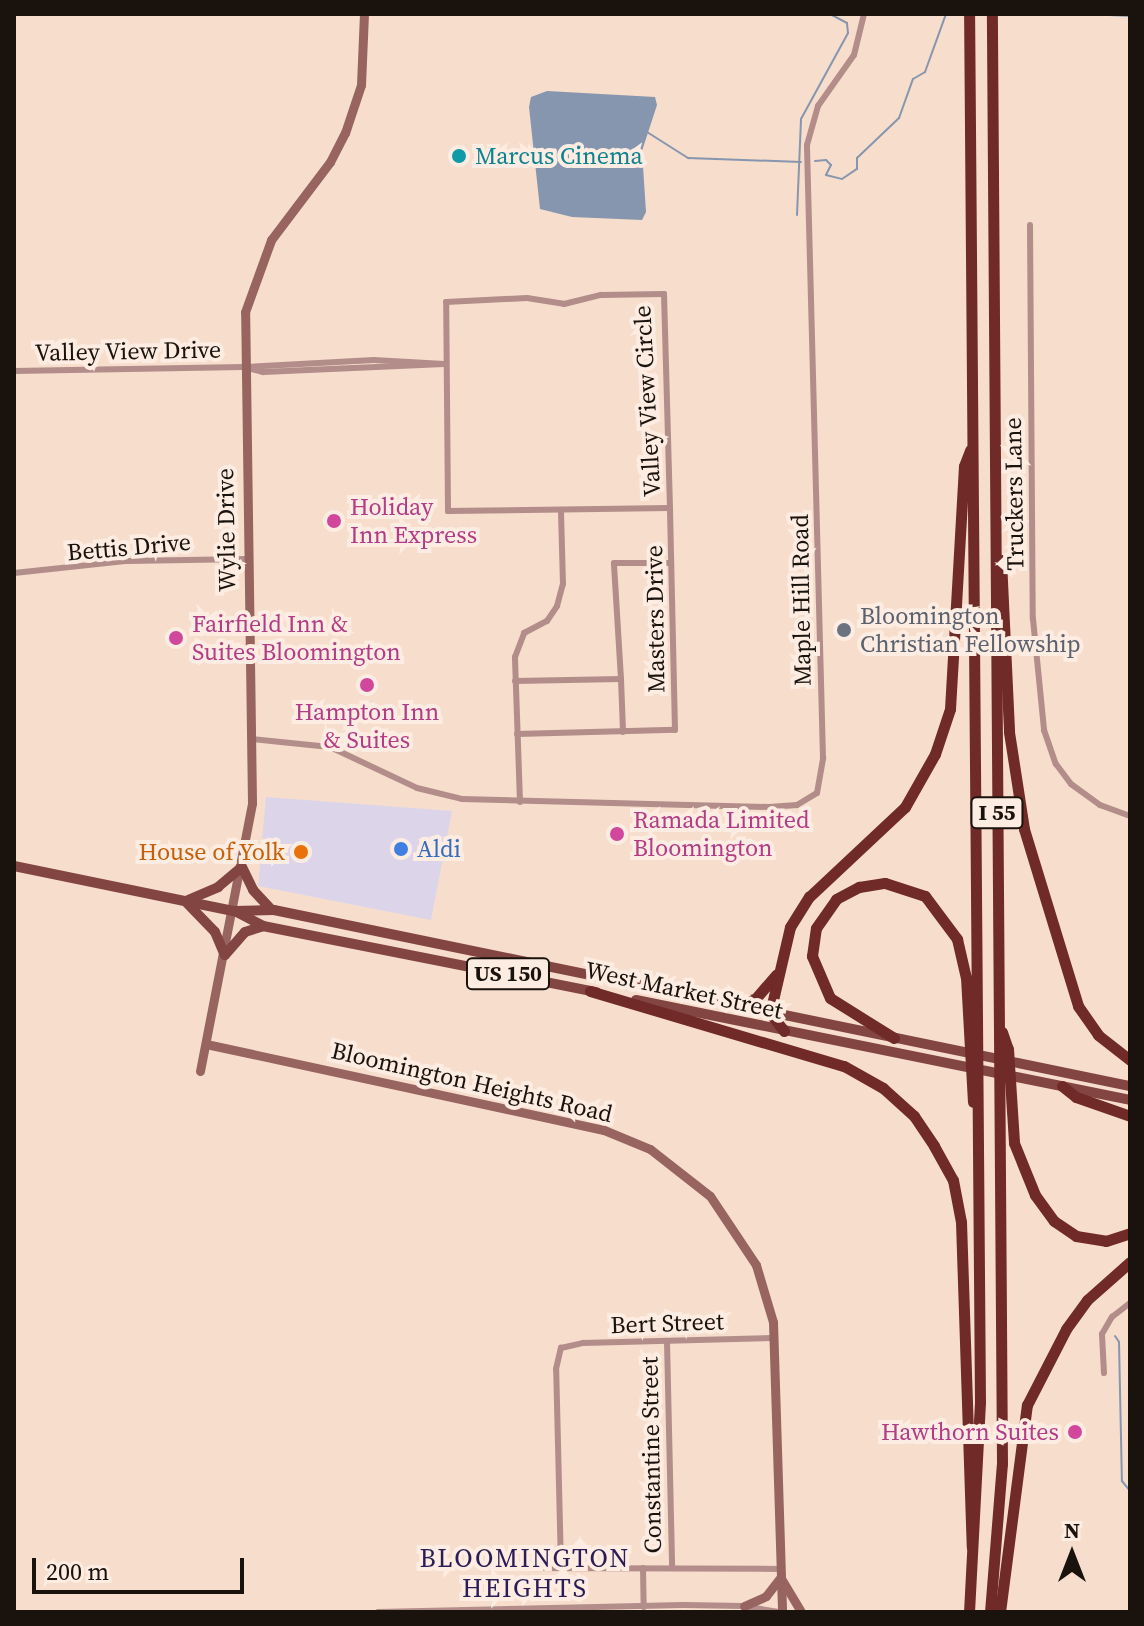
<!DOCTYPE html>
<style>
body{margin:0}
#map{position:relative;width:1144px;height:1626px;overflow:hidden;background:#f7ddcc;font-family:"Source Serif 4",serif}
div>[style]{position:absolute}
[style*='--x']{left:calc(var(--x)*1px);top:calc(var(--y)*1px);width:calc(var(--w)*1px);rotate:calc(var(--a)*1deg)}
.commercial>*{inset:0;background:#dcd5ea}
.water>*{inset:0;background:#8696ae}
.stream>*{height:2px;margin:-1px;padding:0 1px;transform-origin:1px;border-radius:1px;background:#8696ae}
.street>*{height:6px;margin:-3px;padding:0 3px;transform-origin:3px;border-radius:3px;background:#b28d8a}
.secondary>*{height:9px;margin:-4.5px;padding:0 4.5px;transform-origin:4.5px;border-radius:4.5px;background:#97645f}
.primary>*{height:10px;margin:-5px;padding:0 5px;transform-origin:5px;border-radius:5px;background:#834542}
.highway>*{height:11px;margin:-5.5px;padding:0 5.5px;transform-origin:5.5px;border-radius:5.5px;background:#702a28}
.dots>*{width:22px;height:22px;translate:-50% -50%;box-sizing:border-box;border:4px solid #fcece2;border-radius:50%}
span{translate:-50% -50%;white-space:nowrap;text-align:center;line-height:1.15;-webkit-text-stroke:8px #fcece2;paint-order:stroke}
.shield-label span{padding:2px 6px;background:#fcece2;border:2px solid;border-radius:6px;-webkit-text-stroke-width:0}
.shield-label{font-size:22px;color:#1a120c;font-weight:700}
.culture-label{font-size:24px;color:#0d838f}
.left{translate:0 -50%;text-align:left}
.street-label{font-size:24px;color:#1a120c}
.hotel-label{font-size:24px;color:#b23c85}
.right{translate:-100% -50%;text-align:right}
.worship-label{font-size:24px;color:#5b616d}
.shop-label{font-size:24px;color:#366cbe}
.food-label{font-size:24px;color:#c56008}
.neighbourhood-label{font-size:26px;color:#2b1c56;letter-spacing:2px}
.frame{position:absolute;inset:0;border:16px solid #1a120c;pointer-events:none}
.north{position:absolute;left:1032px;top:1514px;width:80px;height:80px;-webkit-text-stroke:6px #fcece2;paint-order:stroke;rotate:0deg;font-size:22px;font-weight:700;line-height:32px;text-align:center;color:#1a120c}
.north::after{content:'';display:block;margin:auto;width:28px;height:36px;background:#1a120c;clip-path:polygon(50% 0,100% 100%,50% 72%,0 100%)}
.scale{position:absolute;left:32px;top:1558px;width:212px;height:36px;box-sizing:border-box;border:4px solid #1a120c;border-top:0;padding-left:10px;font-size:24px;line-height:28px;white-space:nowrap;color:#1a120c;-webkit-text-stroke:6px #fcece2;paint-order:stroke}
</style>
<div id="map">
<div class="commercial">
<i style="clip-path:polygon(266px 797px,452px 811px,431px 920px,258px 886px)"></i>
</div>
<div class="water">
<i style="clip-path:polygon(547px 91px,655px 97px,657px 105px,642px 151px,646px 212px,642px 220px,572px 217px,540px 209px,529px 107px,531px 97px)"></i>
</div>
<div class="stream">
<i style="--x:1089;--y:14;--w:41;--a:2.8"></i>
<i style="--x:647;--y:132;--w:49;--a:32.4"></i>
<i style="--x:688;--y:158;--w:113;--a:2"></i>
<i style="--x:815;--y:161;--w:11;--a:-5"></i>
<i style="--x:826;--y:160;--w:7;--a:45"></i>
<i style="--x:831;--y:165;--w:11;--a:117"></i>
<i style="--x:826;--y:175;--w:16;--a:14"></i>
<i style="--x:842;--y:179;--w:18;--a:-34"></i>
<i style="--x:857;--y:169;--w:11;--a:-90"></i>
<i style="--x:857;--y:158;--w:58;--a:-43.6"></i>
<i style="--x:899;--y:118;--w:41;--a:-70.3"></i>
<i style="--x:913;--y:79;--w:14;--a:-30"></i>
<i style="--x:925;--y:72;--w:62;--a:-70.1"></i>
<i style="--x:797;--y:215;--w:96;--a:-87.6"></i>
<i style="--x:801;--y:119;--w:98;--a:-61.3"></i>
<i style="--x:848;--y:33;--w:10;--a:-96"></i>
<i style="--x:847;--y:23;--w:17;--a:-152"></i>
<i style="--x:1115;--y:1336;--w:7;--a:56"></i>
<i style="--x:1119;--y:1342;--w:139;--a:88.8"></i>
<i style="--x:1122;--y:1481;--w:13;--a:51"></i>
</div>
<div class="street">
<i style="--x:1030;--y:225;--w:394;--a:89.6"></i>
<i style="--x:1033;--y:619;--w:112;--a:84.3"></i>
<i style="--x:1044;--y:730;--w:36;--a:71"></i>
<i style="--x:1056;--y:764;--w:25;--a:53"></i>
<i style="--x:1071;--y:784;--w:36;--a:36"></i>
<i style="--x:1100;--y:805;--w:32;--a:20"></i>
<i style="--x:664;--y:294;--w:214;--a:88.4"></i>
<i style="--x:670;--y:508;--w:222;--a:179.2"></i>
<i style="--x:448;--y:511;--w:209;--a:-90.5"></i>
<i style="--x:446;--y:302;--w:81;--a:-2.8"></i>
<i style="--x:527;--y:298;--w:37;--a:9"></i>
<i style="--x:564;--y:304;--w:38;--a:-14"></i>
<i style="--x:601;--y:295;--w:63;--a:-0.9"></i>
<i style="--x:246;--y:367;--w:128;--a:-3.1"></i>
<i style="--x:374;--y:360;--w:70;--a:3.3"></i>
<i style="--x:14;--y:371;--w:229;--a:-1"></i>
<i style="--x:243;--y:367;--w:21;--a:14"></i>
<i style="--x:263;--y:372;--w:181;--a:-2.5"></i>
<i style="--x:14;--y:573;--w:114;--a:-6.1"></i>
<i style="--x:127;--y:561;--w:119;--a:-1"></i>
<i style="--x:621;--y:679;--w:53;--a:87.8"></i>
<i style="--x:515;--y:681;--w:106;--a:-1.1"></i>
<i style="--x:621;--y:679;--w:116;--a:-93.5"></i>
<i style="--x:614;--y:563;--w:56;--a:0"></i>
<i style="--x:517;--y:734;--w:158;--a:-1.5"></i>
<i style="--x:675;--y:730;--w:222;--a:-91.3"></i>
<i style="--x:251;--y:739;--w:79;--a:5.8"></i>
<i style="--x:330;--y:747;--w:96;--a:25.2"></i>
<i style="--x:417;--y:788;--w:46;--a:13.7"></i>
<i style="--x:462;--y:799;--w:307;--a:1.5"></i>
<i style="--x:769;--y:807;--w:28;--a:-4"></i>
<i style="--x:797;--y:805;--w:23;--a:-31"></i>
<i style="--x:817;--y:793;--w:36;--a:-80"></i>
<i style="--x:823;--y:758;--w:613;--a:-91.5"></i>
<i style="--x:807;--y:145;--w:41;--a:-74.2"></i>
<i style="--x:818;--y:106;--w:62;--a:-54.8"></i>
<i style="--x:854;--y:55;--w:42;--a:-76.3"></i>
<i style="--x:520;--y:802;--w:145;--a:-92"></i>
<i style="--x:515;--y:657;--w:26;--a:-69"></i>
<i style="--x:524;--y:633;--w:26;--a:-28"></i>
<i style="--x:547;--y:621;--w:18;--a:-56"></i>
<i style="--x:557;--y:606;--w:23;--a:-75"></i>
<i style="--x:563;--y:584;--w:73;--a:-91.6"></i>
<i style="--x:667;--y:1341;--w:226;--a:88.7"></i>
<i style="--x:1104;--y:1373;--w:39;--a:-93"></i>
<i style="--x:1102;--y:1334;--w:20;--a:-60"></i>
<i style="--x:1112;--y:1317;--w:23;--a:-38"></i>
<i style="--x:561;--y:1567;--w:198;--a:-91.4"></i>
<i style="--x:556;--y:1369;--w:22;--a:-77"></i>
<i style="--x:561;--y:1348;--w:23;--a:-13"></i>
<i style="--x:583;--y:1343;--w:192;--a:-1.5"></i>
<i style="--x:519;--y:1568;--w:261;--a:0.2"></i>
<i style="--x:643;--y:1568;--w:39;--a:89"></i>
<i style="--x:378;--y:1612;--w:305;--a:-1.3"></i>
<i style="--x:683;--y:1605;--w:61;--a:0.9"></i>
<i style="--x:744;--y:1606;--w:35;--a:10"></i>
</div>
<div class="secondary">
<i style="--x:206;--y:1044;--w:407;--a:12.2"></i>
<i style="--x:604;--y:1130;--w:50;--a:22.4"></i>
<i style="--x:650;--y:1149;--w:76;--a:38.1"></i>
<i style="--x:710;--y:1196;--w:83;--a:56.3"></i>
<i style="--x:756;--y:1265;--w:59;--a:73.4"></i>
<i style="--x:773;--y:1322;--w:290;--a:88.2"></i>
<i style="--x:200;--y:1071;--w:273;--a:-79"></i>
<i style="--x:252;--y:803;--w:491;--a:-90.8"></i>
<i style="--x:245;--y:312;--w:77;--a:-70.1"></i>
<i style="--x:271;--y:240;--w:98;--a:-52.9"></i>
<i style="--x:330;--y:162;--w:33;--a:-63"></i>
<i style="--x:345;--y:133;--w:51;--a:-71.6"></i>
<i style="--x:361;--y:85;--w:71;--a:-87.6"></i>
<i style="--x:782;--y:1580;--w:37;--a:59"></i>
<i style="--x:744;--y:1606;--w:24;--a:-24"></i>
<i style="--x:766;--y:1596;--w:24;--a:-52"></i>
</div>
<div class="primary">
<i style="--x:14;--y:866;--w:225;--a:11.6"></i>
<i style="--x:234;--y:911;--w:40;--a:-1.4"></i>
<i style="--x:274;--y:910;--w:874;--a:11.62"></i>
<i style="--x:188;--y:900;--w:33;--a:-23"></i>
<i style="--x:218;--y:887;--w:31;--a:-40"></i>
<i style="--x:242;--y:867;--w:25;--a:64"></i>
<i style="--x:253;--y:890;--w:26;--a:47"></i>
<i style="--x:187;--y:903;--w:40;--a:46"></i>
<i style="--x:215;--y:932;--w:25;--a:67"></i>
<i style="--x:225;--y:955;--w:30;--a:-49"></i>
<i style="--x:245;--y:932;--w:19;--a:-18"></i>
<i style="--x:235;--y:911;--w:32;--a:28"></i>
<i style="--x:263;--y:926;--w:340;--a:11.2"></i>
<i style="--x:636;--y:1000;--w:504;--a:11.44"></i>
</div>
<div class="highway">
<i style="--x:1001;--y:560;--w:172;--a:87.3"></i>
<i style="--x:1009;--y:732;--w:98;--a:81.2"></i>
<i style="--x:1024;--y:829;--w:185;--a:73"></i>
<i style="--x:1078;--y:1006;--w:35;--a:55"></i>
<i style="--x:1098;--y:1035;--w:41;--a:38"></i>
<i style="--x:590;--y:991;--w:265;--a:16.5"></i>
<i style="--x:844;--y:1066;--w:45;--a:29.4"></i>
<i style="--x:883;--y:1088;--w:42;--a:42.1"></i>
<i style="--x:914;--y:1116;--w:36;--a:56"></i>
<i style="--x:934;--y:1146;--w:39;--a:61"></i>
<i style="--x:953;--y:1180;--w:43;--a:79.2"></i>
<i style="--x:961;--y:1222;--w:325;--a:88.1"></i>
<i style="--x:727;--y:1004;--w:28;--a:-10"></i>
<i style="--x:755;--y:999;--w:32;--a:-49"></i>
<i style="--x:784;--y:1031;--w:23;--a:-128"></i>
<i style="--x:770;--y:1013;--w:88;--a:-76.9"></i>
<i style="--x:790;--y:927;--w:36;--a:-58"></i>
<i style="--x:809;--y:897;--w:132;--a:-43.2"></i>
<i style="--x:905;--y:807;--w:61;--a:-60.5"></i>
<i style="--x:935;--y:754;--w:47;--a:-71.6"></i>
<i style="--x:950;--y:709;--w:243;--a:-86.7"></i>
<i style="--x:964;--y:466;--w:17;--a:-69"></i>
<i style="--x:1002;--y:1032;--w:18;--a:71"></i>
<i style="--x:1008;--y:1049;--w:94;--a:86.3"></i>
<i style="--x:1014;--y:1143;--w:56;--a:68"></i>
<i style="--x:1035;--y:1195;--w:32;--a:54"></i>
<i style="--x:1054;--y:1221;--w:27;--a:34"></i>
<i style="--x:1076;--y:1236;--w:30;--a:9"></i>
<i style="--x:1106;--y:1241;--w:25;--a:-18"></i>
<i style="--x:894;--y:1038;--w:75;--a:-148"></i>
<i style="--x:830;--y:998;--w:46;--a:-113.2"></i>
<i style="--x:812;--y:956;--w:28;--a:-82"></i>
<i style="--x:816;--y:928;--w:35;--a:-55"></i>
<i style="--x:836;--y:899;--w:26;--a:-28"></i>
<i style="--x:859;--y:887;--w:26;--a:-9"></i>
<i style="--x:885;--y:883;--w:42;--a:18"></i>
<i style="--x:925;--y:896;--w:54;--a:53.3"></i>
<i style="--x:957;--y:939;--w:39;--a:77"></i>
<i style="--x:966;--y:977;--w:125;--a:86.8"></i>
<i style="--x:1062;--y:1086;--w:18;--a:38"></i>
<i style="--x:1076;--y:1097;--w:57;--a:19.4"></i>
<i style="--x:969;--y:1612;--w:210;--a:-87"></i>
<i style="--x:980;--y:1402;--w:1388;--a:-90.45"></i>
<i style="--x:990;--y:1612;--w:148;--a:-85.4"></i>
<i style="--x:1002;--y:1464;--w:1450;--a:-90.4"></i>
<i style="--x:1000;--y:1612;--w:209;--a:-82.6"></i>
<i style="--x:1027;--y:1405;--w:85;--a:-62.8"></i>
<i style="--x:1066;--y:1329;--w:36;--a:-54"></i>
<i style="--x:1087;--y:1300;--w:57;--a:-41.5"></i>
</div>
<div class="dots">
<i style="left:459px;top:156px;background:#0f9aa8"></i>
<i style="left:334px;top:521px;background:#d1479c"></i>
<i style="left:844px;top:630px;background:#6b7280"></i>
<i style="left:176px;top:638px;background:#d1479c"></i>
<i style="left:367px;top:685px;background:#d1479c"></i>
<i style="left:617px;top:834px;background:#d1479c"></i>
<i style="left:401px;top:849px;background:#3f7fe0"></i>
<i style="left:301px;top:852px;background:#e8710a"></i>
<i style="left:1075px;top:1432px;background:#d1479c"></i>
</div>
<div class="shield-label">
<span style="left:997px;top:813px">I 55</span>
<span style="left:508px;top:974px">US 150</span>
</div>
<div class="culture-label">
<span class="left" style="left:475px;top:156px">Marcus Cinema</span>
</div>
<div class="street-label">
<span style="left:128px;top:351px;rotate:-1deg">Valley View Drive</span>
<span style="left:647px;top:401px;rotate:-93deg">Valley View Circle</span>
<span style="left:1014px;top:494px;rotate:-91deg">Truckers Lane</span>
<span style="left:226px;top:530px;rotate:-91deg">Wylie Drive</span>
<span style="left:129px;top:547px;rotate:-5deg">Bettis Drive</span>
<span style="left:801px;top:600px;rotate:-91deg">Maple Hill Road</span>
<span style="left:655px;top:619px;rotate:-91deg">Masters Drive</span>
<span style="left:684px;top:990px;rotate:12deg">West Market Street</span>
<span style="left:472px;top:1082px;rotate:13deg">Bloomington Heights Road</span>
<span style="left:667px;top:1323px;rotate:-2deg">Bert Street</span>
<span style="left:651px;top:1455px;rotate:-91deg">Constantine Street</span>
</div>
<div class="hotel-label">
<span class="left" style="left:350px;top:521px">Holiday<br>Inn Express</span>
<span class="left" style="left:192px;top:638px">Fairfield Inn &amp;<br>Suites Bloomington</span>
<span style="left:367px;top:726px">Hampton Inn<br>&amp; Suites</span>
<span class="left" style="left:633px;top:834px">Ramada Limited<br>Bloomington</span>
<span class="right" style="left:1059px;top:1432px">Hawthorn Suites</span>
</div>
<div class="worship-label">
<span class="left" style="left:860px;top:630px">Bloomington<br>Christian Fellowship</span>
</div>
<div class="shop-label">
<span class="left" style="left:417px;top:849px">Aldi</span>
</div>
<div class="food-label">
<span class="right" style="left:285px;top:852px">House of Yolk</span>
</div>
<div class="neighbourhood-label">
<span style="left:525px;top:1574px">BLOOMINGTON<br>HEIGHTS</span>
</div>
<div class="frame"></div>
<div class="north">N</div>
<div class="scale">200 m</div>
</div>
